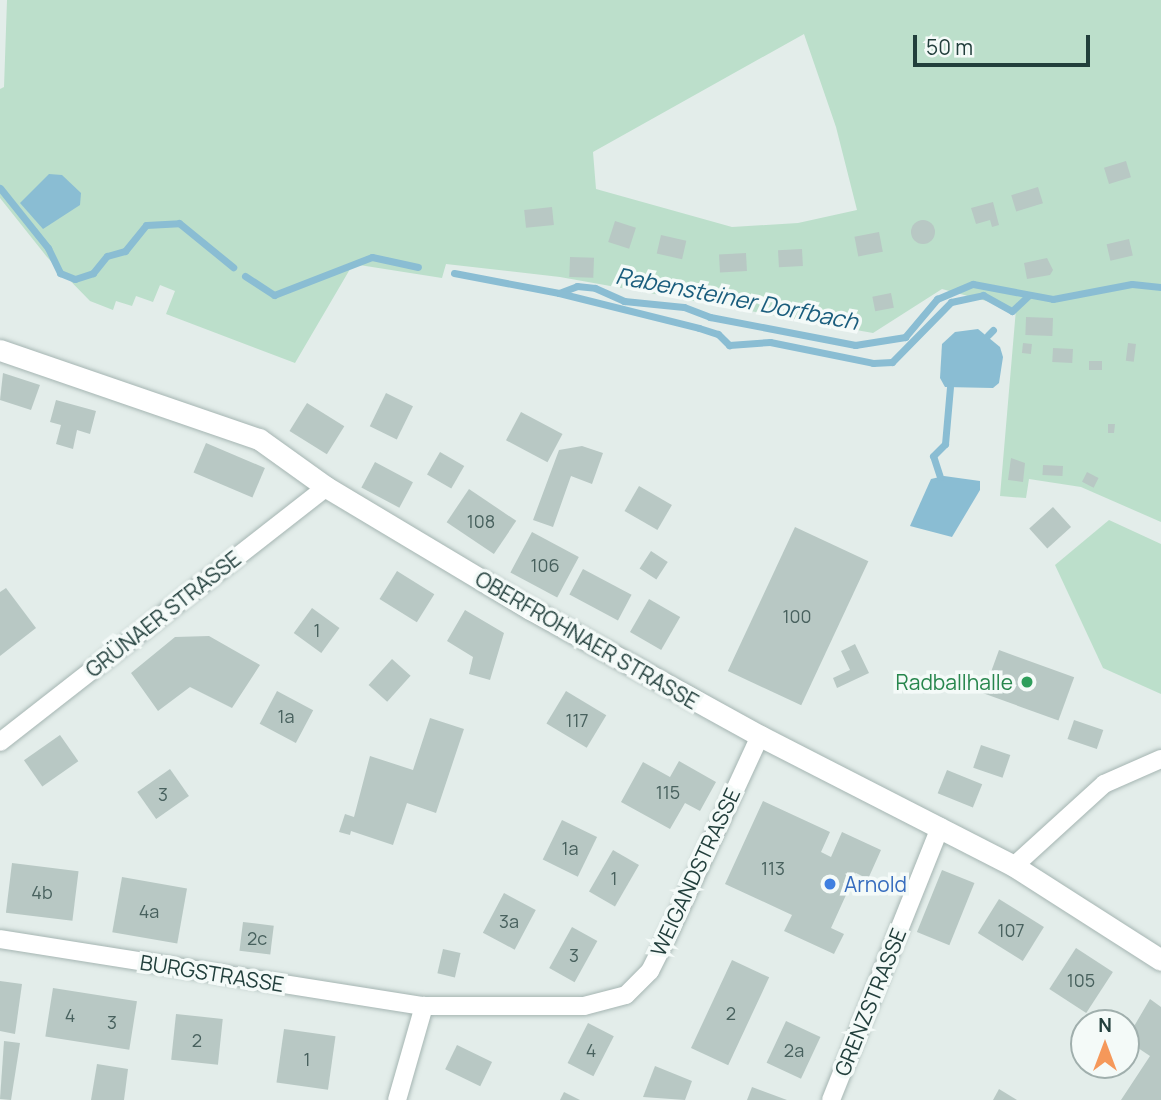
<!DOCTYPE html>
<meta charset="utf-8">
<style>
body{margin:0}
#map{position:relative;width:1161px;height:1100px;overflow:hidden;background:#e3edea;font-family:Manrope,sans-serif}
div>[style]{position:absolute}
[style*='--x']{left:calc(var(--x)*1px);top:calc(var(--y)*1px);width:calc(var(--w)*1px);rotate:calc(var(--a)*1deg)}
.green>*{inset:0;background:#bcdfcb}
.water>*{inset:0;background:#8abdd3}
.stream>*{height:7px;margin:-3.5px;padding:0 3.5px;transform-origin:3.5px;border-radius:3.5px;background:#8abdd3}
.building>*{inset:0;background:#b8c8c4;transform-origin:0 0}
.round{border-radius:50%}
.roads{filter:drop-shadow(0 0 2px #a5b5b2) drop-shadow(0 0 2px #a5b5b2)}
.street>*{height:18px;margin:-9px;padding:0 9px;transform-origin:9px;border-radius:9px;background:#fff}
.secondary>*{height:21px;margin:-10.5px;padding:0 10.5px;transform-origin:10.5px;border-radius:10.5px;background:#fff}
.dots>*{width:19px;height:19px;translate:-50% -50%;box-sizing:border-box;border:4px solid #f4faf8;border-radius:50%}
span{translate:-50% -50%;white-space:nowrap;text-align:center;line-height:1.15;-webkit-text-stroke:7px #f4faf8;paint-order:stroke}
.number-label{font-size:18px;color:#48615e}
.number-label span{-webkit-text-stroke-width:0}
.street-label{font-size:21px;color:#223f3c}
.leisure-label{font-size:21px;color:#27864d}
.right{translate:-100% -50%;text-align:right}
.shop-label{font-size:21px;color:#366cbe}
.left{translate:0 -50%;text-align:left}
.water-label{font-size:23px;color:#1a5d7d;font-style:italic}
.north{position:absolute;left:1070px;top:1009px;width:70px;height:70px;box-sizing:border-box;background:#f4faf8;border:2px solid #a0afad;border-radius:50%;rotate:0deg;font-size:19px;font-weight:700;line-height:28px;text-align:center;color:#223f3c}
.north::after{content:'';display:block;margin:auto;width:24px;height:32px;background:#f5985a;clip-path:polygon(50% 0,100% 100%,50% 72%,0 100%)}
.scale{position:absolute;left:913px;top:35px;width:177px;height:32px;box-sizing:border-box;border:4px solid #223f3c;border-top:0;padding-left:9px;font-size:21px;line-height:24px;white-space:nowrap;color:#223f3c;-webkit-text-stroke:5px #f4faf8;paint-order:stroke}
</style>
<div id="map">
<div class="green">
<i style="clip-path:polygon(evenodd,7px 0,1161px 0,1161px 522px,1081px 487px,1029px 479px,1026px 498px,1000px 496px,1016px 309px,942px 289px,873px 333px,560px 277px,446px 264px,442px 278px,353px 264px,295px 363px,166px 314px,175px 291px,160px 285px,153px 302px,136px 296px,132px 306px,116px 301px,113px 310px,90px 301px,47px 257px,0 198px,0 89px,4px 87px,7px 0,804px 34px,836px 127px,857px 210px,798px 223px,732px 227px,596px 189px,593px 152px,804px 34px)"></i>
<i style="clip-path:polygon(1109px 520px,1161px 544px,1161px 694px,1103px 668px,1055px 565px)"></i>
</div>
<div class="water">
<i style="clip-path:polygon(49px 174px,62px 175px,81px 193px,80px 205px,43px 229px,20px 203px)"></i>
<i style="clip-path:polygon(978px 329px,1000px 347px,1003px 357px,999px 383px,993px 388px,945px 387px,940px 378px,942px 344px,955px 332px)"></i>
<i style="clip-path:polygon(944px 476px,980px 481px,980px 490px,952px 537px,910px 526px,931px 479px)"></i>
</div>
<div class="stream">
<i style="--x:0;--y:188;--w:77;--a:51.3"></i>
<i style="--x:48;--y:248;--w:28;--a:64"></i>
<i style="--x:60;--y:273;--w:16;--a:22"></i>
<i style="--x:75;--y:279;--w:19;--a:-18"></i>
<i style="--x:93;--y:273;--w:22;--a:-51"></i>
<i style="--x:107;--y:256;--w:19;--a:-16"></i>
<i style="--x:125;--y:251;--w:33;--a:-51"></i>
<i style="--x:146;--y:225;--w:33;--a:-3"></i>
<i style="--x:179;--y:223;--w:70;--a:39.2"></i>
<i style="--x:454;--y:273;--w:107;--a:10.8"></i>
<i style="--x:559;--y:293;--w:19;--a:-21"></i>
<i style="--x:577;--y:286;--w:18;--a:6"></i>
<i style="--x:595;--y:288;--w:32;--a:24"></i>
<i style="--x:624;--y:301;--w:60;--a:5.7"></i>
<i style="--x:684;--y:307;--w:28;--a:21"></i>
<i style="--x:710;--y:317;--w:148;--a:10.9"></i>
<i style="--x:855;--y:345;--w:51;--a:-9.1"></i>
<i style="--x:905;--y:337;--w:50;--a:-49.9"></i>
<i style="--x:937;--y:299;--w:39;--a:-23"></i>
<i style="--x:973;--y:284;--w:81;--a:10.6"></i>
<i style="--x:1053;--y:299;--w:80;--a:-10.8"></i>
<i style="--x:1132;--y:284;--w:29;--a:6"></i>
<i style="--x:245;--y:276;--w:35;--a:33"></i>
<i style="--x:274;--y:295;--w:105;--a:-21.2"></i>
<i style="--x:372;--y:257;--w:47;--a:12.3"></i>
<i style="--x:559;--y:293;--w:144;--a:14"></i>
<i style="--x:699;--y:328;--w:20;--a:18"></i>
<i style="--x:718;--y:334;--w:16;--a:45"></i>
<i style="--x:729;--y:345;--w:41;--a:-4.2"></i>
<i style="--x:770;--y:342;--w:105;--a:11.5"></i>
<i style="--x:873;--y:363;--w:19;--a:-3"></i>
<i style="--x:892;--y:362;--w:84;--a:-45.5"></i>
<i style="--x:951;--y:302;--w:33;--a:-12"></i>
<i style="--x:983;--y:295;--w:33;--a:29"></i>
<i style="--x:1012;--y:311;--w:23;--a:-43"></i>
<i style="--x:988;--y:335;--w:7;--a:-45"></i>
<i style="--x:940;--y:477;--w:22;--a:-108"></i>
<i style="--x:933;--y:456;--w:17;--a:-45"></i>
<i style="--x:945;--y:444;--w:57;--a:-85"></i>
</div>
<div class="building">
<i style="left:1126px;top:161px;width:17px;height:23px;rotate:73deg"></i>
<i style="left:1038px;top:187px;width:17px;height:28px;rotate:73deg"></i>
<i style="clip-path:polygon(993px 202px,999px 225px,992px 227px,990px 220px,976px 224px,971px 208px)"></i>
<i style="left:552px;top:207px;width:18px;height:28px;rotate:84deg"></i>
<i class="round" style="left:911px;top:220px;width:24px;height:24px"></i>
<i style="left:615px;top:221px;width:22px;height:22px;rotate:18deg"></i>
<i style="left:879px;top:232px;width:20px;height:25px;rotate:79deg"></i>
<i style="left:661px;top:235px;width:26px;height:19px;rotate:13deg"></i>
<i style="left:1129px;top:239px;width:17px;height:23px;rotate:77deg"></i>
<i style="left:802px;top:249px;width:17px;height:24px;rotate:87deg"></i>
<i style="left:746px;top:253px;width:18px;height:27px;rotate:87deg"></i>
<i style="left:570px;top:257px;width:24px;height:20px;rotate:2deg"></i>
<i style="clip-path:polygon(1047px 258px,1053px 270px,1050px 275px,1027px 279px,1024px 263px)"></i>
<i style="left:891px;top:293px;width:15px;height:19px;rotate:79deg"></i>
<i style="left:1026px;top:317px;width:27px;height:18px;rotate:2deg"></i>
<i style="left:1023px;top:343px;width:9px;height:10px;rotate:6deg"></i>
<i style="left:1128px;top:343px;width:8px;height:18px;rotate:7deg"></i>
<i style="left:1053px;top:348px;width:20px;height:14px;rotate:3deg"></i>
<i style="left:1089px;top:361px;width:13px;height:9px"></i>
<i style="clip-path:polygon(3px 373px,40px 385px,31px 410px,0 400px)"></i>
<i style="left:386px;top:393px;width:30px;height:37px;rotate:26deg"></i>
<i style="clip-path:polygon(56px 400px,96px 411px,90px 434px,77px 430px,73px 449px,56px 444px,61px 425px,50px 422px)"></i>
<i style="left:307px;top:403px;width:44px;height:33px;rotate:32deg"></i>
<i style="left:521px;top:412px;width:47px;height:32px;rotate:28deg"></i>
<i style="clip-path:polygon(1108px 424px,1115px 424px,1114px 433px,1108px 433px)"></i>
<i style="left:206px;top:443px;width:64px;height:32px;rotate:23deg"></i>
<i style="clip-path:polygon(582px 446px,603px 453px,592px 484px,571px 476px,553px 527px,533px 520px,559px 450px)"></i>
<i style="left:440px;top:452px;width:28px;height:26px;rotate:30deg"></i>
<i style="clip-path:polygon(1011px 458px,1025px 463px,1023px 482px,1008px 480px)"></i>
<i style="left:375px;top:462px;width:43px;height:29px;rotate:28deg"></i>
<i style="left:1043px;top:465px;width:20px;height:10px;rotate:3deg"></i>
<i style="left:1087px;top:472px;width:13px;height:11px;rotate:27deg"></i>
<i style="left:639px;top:486px;width:38px;height:29px;rotate:30deg"></i>
<i style="left:469px;top:489px;width:57px;height:40px;rotate:34deg"></i>
<i style="left:1053px;top:507px;width:27px;height:32px;rotate:48deg"></i>
<i style="left:795px;top:527px;width:81px;height:159px;rotate:25deg"></i>
<i style="left:532px;top:532px;width:53px;height:46px;rotate:28deg"></i>
<i style="left:651px;top:551px;width:20px;height:21px;rotate:33deg"></i>
<i style="left:583px;top:569px;width:55px;height:29px;rotate:28deg"></i>
<i style="left:397px;top:571px;width:44px;height:33px;rotate:32deg"></i>
<i style="clip-path:polygon(6px 588px,36px 628px,0 656px,0 592px)"></i>
<i style="left:649px;top:599px;width:36px;height:38px;rotate:30deg"></i>
<i style="left:312px;top:608px;width:34px;height:31px;rotate:36deg"></i>
<i style="clip-path:polygon(465px 610px,504px 633px,490px 680px,469px 674px,473px 657px,447px 641px)"></i>
<i style="clip-path:polygon(209px 636px,260px 665px,232px 708px,190px 687px,158px 711px,131px 673px,175px 637px)"></i>
<i style="clip-path:polygon(855px 644px,869px 673px,837px 688px,833px 678px,850px 670px,841px 651px)"></i>
<i style="left:999px;top:650px;width:80px;height:46px;rotate:20deg"></i>
<i style="left:392px;top:659px;width:25px;height:35px;rotate:42deg"></i>
<i style="left:277px;top:691px;width:41px;height:37px;rotate:28deg"></i>
<i style="left:566px;top:691px;width:47px;height:38px;rotate:31deg"></i>
<i style="clip-path:polygon(430px 718px,464px 729px,436px 813px,407px 803px,393px 845px,351px 831px,350px 835px,339px 832px,345px 814px,354px 817px,370px 756px,413px 770px)"></i>
<i style="left:1074px;top:720px;width:31px;height:20px;rotate:19deg"></i>
<i style="left:60px;top:735px;width:32px;height:44px;rotate:55deg"></i>
<i style="left:981px;top:745px;width:31px;height:24px;rotate:19deg"></i>
<i style="clip-path:polygon(679px 761px,716px 782px,700px 811px,685px 803px,670px 829px,621px 802px,643px 762px,670px 777px)"></i>
<i style="left:170px;top:769px;width:33px;height:40px;rotate:55deg"></i>
<i style="left:947px;top:770px;width:38px;height:25px;rotate:22deg"></i>
<i style="clip-path:polygon(763px 801px,830px 832px,821px 852px,831px 857px,842px 832px,881px 850px,868px 879px,856px 873px,831px 928px,844px 934px,834px 954px,784px 931px,792px 915px,725px 884px)"></i>
<i style="left:562px;top:820px;width:39px;height:44px;rotate:26deg"></i>
<i style="left:613px;top:850px;width:30px;height:48px;rotate:30deg"></i>
<i style="left:12px;top:863px;width:67px;height:50px;rotate:7deg"></i>
<i style="left:942px;top:870px;width:35px;height:67px;rotate:22deg"></i>
<i style="left:122px;top:877px;width:66px;height:56px;rotate:10deg"></i>
<i style="left:504px;top:893px;width:36px;height:45px;rotate:28deg"></i>
<i style="left:999px;top:899px;width:53px;height:40px;rotate:32deg"></i>
<i style="left:243px;top:922px;width:31px;height:29px;rotate:7deg"></i>
<i style="left:572px;top:927px;width:29px;height:47px;rotate:29deg"></i>
<i style="left:1076px;top:948px;width:44px;height:49px;rotate:33deg"></i>
<i style="left:443px;top:949px;width:18px;height:25px;rotate:13deg"></i>
<i style="left:732px;top:960px;width:41px;height:97px;rotate:25deg"></i>
<i style="clip-path:polygon(0 981px,22px 984px,15px 1034px,0 1031px)"></i>
<i style="left:53px;top:988px;width:85px;height:49px;rotate:9deg"></i>
<i style="clip-path:polygon(1150px 999px,1161px 1007px,1161px 1100px,1121px 1100px,1150px 1056px,1126px 1040px)"></i>
<i style="left:176px;top:1014px;width:47px;height:46px;rotate:6deg"></i>
<i style="left:786px;top:1021px;width:38px;height:46px;rotate:25deg"></i>
<i style="left:588px;top:1023px;width:29px;height:45px;rotate:27deg"></i>
<i style="left:284px;top:1029px;width:52px;height:54px;rotate:8deg"></i>
<i style="clip-path:polygon(4px 1041px,20px 1043px,11px 1100px,0 1099px)"></i>
<i style="left:457px;top:1045px;width:39px;height:27px;rotate:26deg"></i>
<i style="clip-path:polygon(97px 1064px,128px 1069px,124px 1100px,91px 1100px)"></i>
<i style="clip-path:polygon(655px 1066px,692px 1081px,685px 1100px,643px 1097px)"></i>
<i style="clip-path:polygon(752px 1087px,787px 1100px,747px 1100px)"></i>
<i style="clip-path:polygon(999px 1089px,1017px 1100px,993px 1100px)"></i>
<i style="clip-path:polygon(564px 1092px,580px 1100px,560px 1100px)"></i>
</div>
<div class="roads">
<div class="street">
<i style="--x:0;--y:742;--w:414;--a:-38"></i>
<i style="--x:1014;--y:866;--w:122;--a:-42.3"></i>
<i style="--x:1104;--y:784;--w:62;--a:-23.7"></i>
<i style="--x:0;--y:939;--w:429;--a:9"></i>
<i style="--x:424;--y:1006;--w:160;--a:0"></i>
<i style="--x:584;--y:1006;--w:43;--a:-14.7"></i>
<i style="--x:626;--y:995;--w:34;--a:-45"></i>
<i style="--x:650;--y:971;--w:40;--a:-63.4"></i>
<i style="--x:668;--y:935;--w:219;--a:-65.2"></i>
<i style="--x:397;--y:1100;--w:98;--a:-74"></i>
<i style="--x:831;--y:1100;--w:294;--a:-68.2"></i>
</div>
<div class="secondary">
<i style="--x:0;--y:350;--w:274;--a:19"></i>
<i style="--x:259;--y:439;--w:82;--a:35.6"></i>
<i style="--x:326;--y:487;--w:238;--a:30.9"></i>
<i style="--x:530;--y:609;--w:263;--a:28.9"></i>
<i style="--x:760;--y:736;--w:285;--a:27.1"></i>
<i style="--x:1014;--y:866;--w:174;--a:32.6"></i>
</div>
</div>
<div class="dots">
<i style="left:1027px;top:682px;background:#2e9e5b"></i>
<i style="left:830px;top:884px;background:#3f7fe0"></i>
</div>
<div class="number-label">
<span style="left:481px;top:521px">108</span>
<span style="left:545px;top:565px">106</span>
<span style="left:797px;top:616px">100</span>
<span style="left:317px;top:630px">1</span>
<span style="left:286px;top:716px">1a</span>
<span style="left:577px;top:720px">117</span>
<span style="left:668px;top:792px">115</span>
<span style="left:163px;top:794px">3</span>
<span style="left:570px;top:848px">1a</span>
<span style="left:773px;top:868px">113</span>
<span style="left:614px;top:878px">1</span>
<span style="left:42px;top:892px">4b</span>
<span style="left:149px;top:911px">4a</span>
<span style="left:509px;top:921px">3a</span>
<span style="left:1011px;top:930px">107</span>
<span style="left:257px;top:938px">2c</span>
<span style="left:574px;top:955px">3</span>
<span style="left:1081px;top:980px">105</span>
<span style="left:731px;top:1013px">2</span>
<span style="left:70px;top:1015px">4</span>
<span style="left:112px;top:1022px">3</span>
<span style="left:197px;top:1040px">2</span>
<span style="left:591px;top:1050px">4</span>
<span style="left:794px;top:1050px">2a</span>
<span style="left:307px;top:1059px">1</span>
</div>
<div class="street-label">
<span style="left:163px;top:614px;rotate:-38deg">GRÜNAER STRASSE</span>
<span style="left:587px;top:640px;rotate:30deg">OBERFROHNAER STRASSE</span>
<span style="left:695px;top:872px;rotate:-65deg">WEIGANDSTRASSE</span>
<span style="left:212px;top:973px;rotate:9deg">BURGSTRASSE</span>
<span style="left:870px;top:1002px;rotate:-68deg">GRENZSTRASSE</span>
</div>
<div class="leisure-label">
<span class="right" style="left:1013px;top:682px">Radballhalle</span>
</div>
<div class="shop-label">
<span class="left" style="left:844px;top:884px">Arnold</span>
</div>
<div class="water-label">
<span style="left:737px;top:298px;rotate:11deg">Rabensteiner Dorfbach</span>
</div>
<div class="north">N</div>
<div class="scale">50 m</div>
</div>
